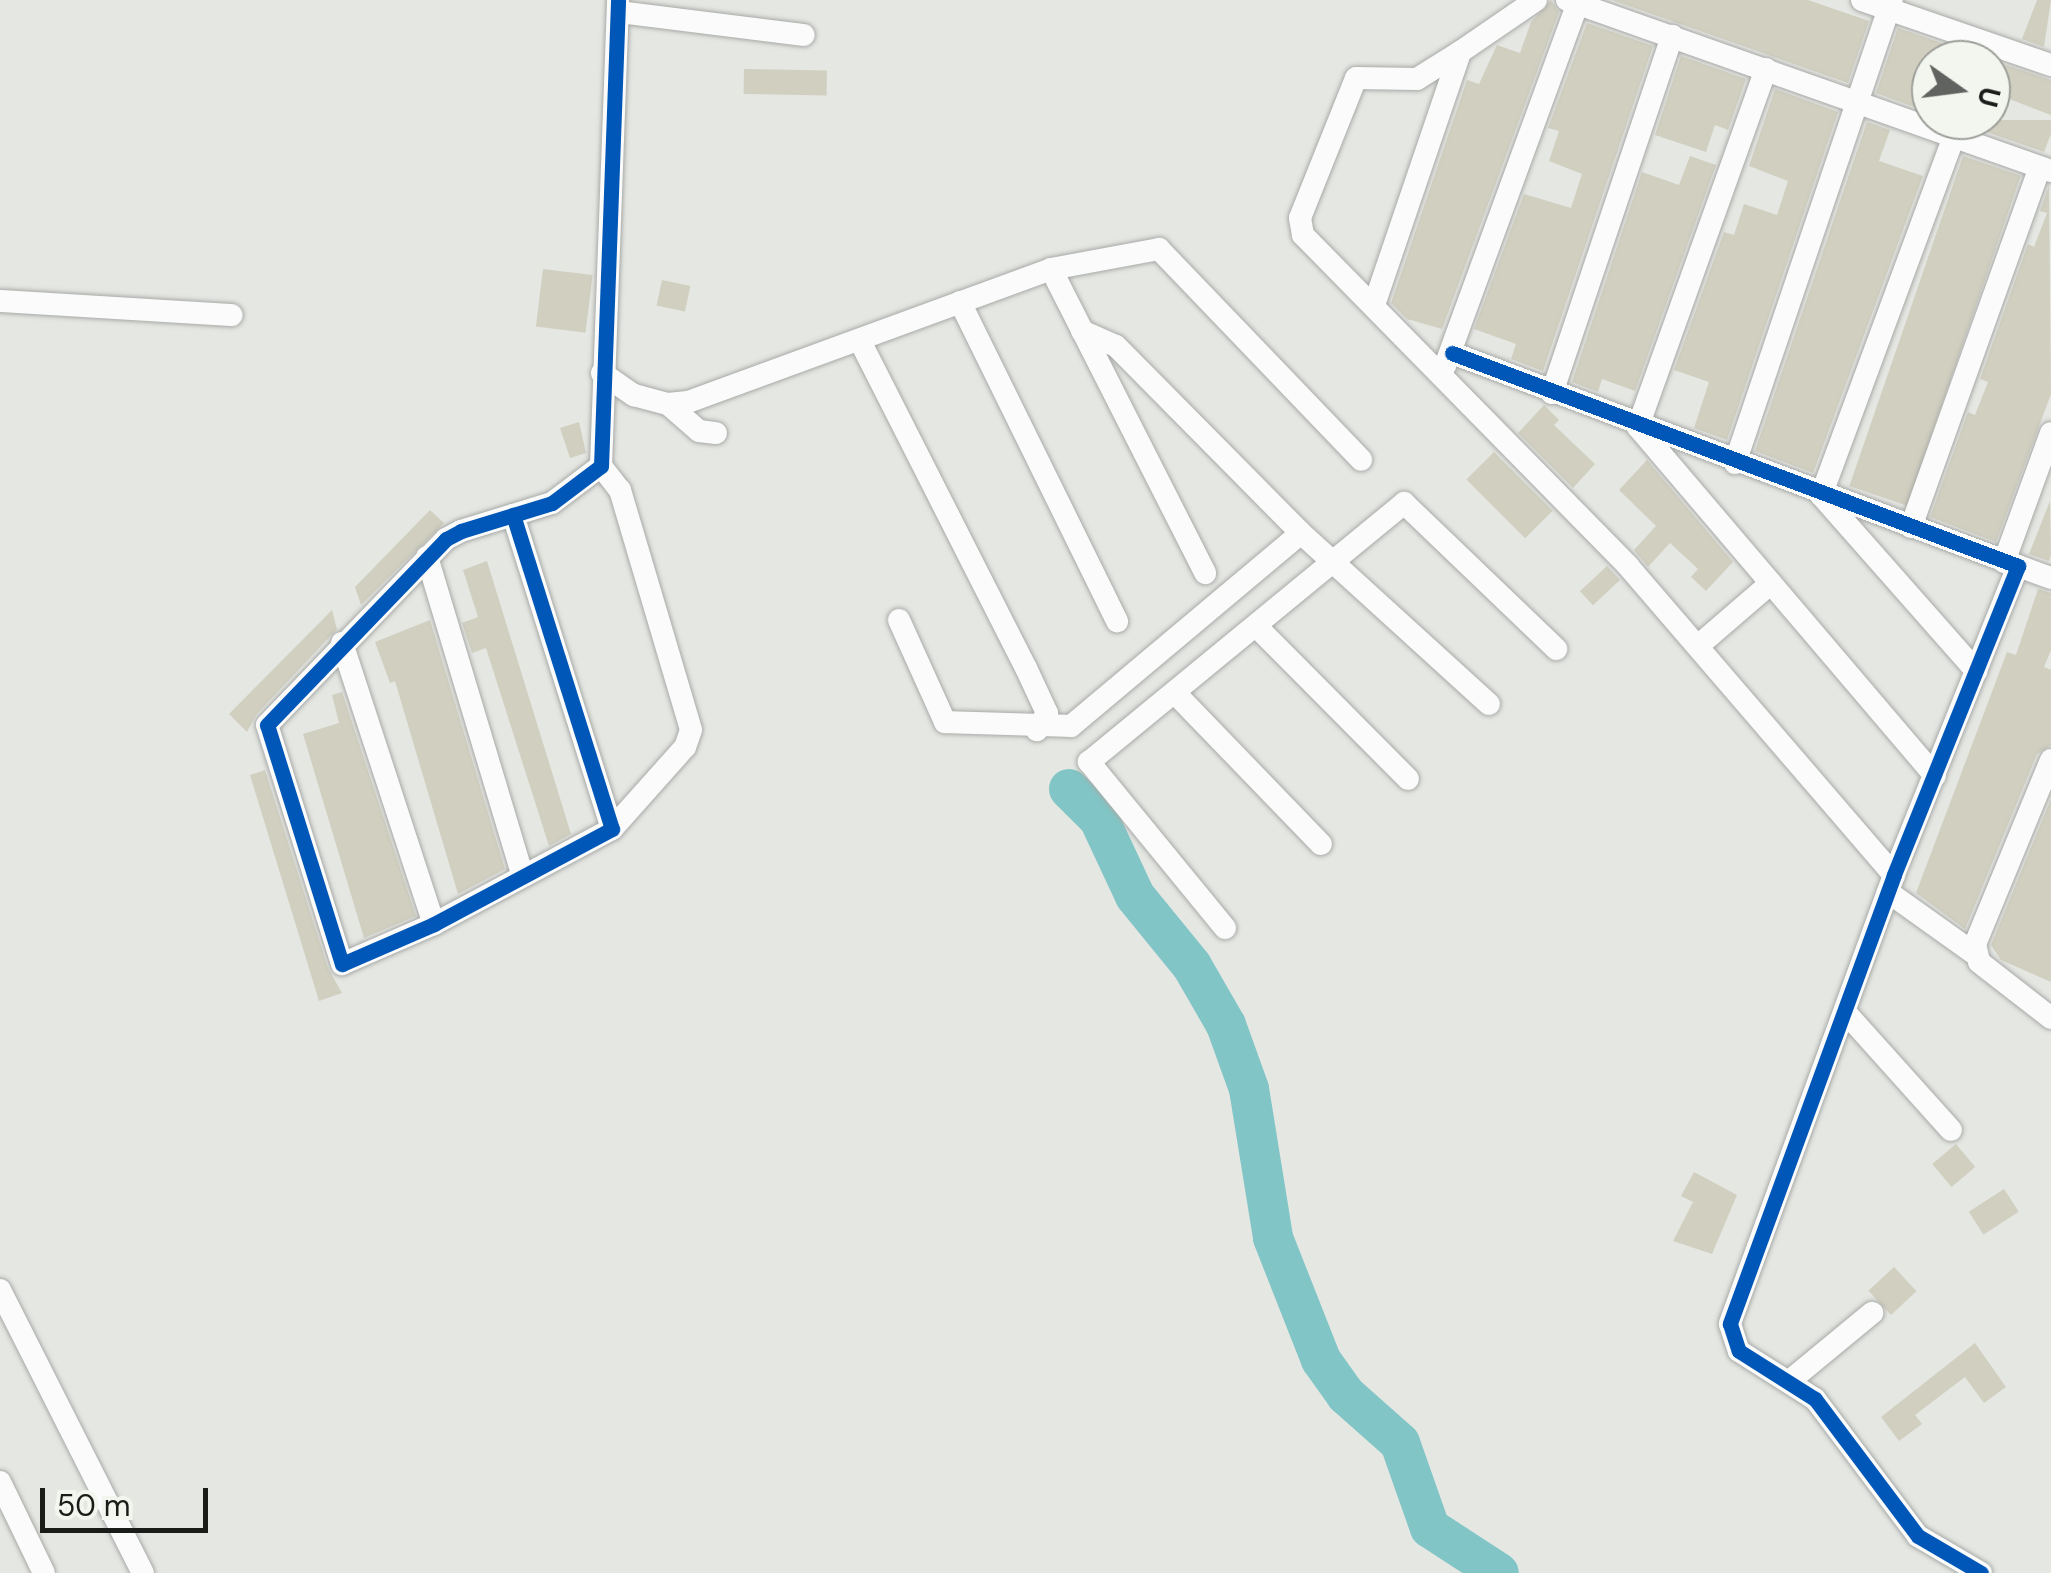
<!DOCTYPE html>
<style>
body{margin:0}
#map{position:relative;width:2051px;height:1573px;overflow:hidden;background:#e5e7e3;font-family:"DM Sans",sans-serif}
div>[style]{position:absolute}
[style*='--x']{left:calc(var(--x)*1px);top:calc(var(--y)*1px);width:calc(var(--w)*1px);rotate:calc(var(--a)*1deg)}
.river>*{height:40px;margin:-20px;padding:0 20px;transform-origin:20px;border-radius:20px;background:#82c5c6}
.building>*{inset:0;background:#d1cfc0;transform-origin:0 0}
.roads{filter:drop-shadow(0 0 2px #a8aaa7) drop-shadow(0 0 2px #a8aaa7)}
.minor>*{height:22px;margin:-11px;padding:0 11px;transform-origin:11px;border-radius:11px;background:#fbfbfb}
.cycleway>*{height:15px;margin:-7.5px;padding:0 7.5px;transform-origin:7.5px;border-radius:7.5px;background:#0057b8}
span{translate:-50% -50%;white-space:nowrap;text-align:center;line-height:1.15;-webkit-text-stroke:9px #f2f6ef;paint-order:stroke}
.north{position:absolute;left:1911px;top:40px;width:100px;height:100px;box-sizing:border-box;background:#f2f6ef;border:2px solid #9c9f99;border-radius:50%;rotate:104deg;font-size:28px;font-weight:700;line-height:40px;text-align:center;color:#1a1c19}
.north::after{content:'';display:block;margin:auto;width:35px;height:45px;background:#616360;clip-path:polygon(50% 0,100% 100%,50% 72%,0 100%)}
.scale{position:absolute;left:40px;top:1488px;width:168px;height:45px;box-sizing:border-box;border:5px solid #1a1c19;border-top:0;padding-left:12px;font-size:30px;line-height:35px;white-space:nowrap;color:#1a1c19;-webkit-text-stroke:8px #f2f6ef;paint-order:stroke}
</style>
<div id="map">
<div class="river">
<i style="--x:1069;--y:789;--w:42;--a:45"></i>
<i style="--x:1099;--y:819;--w:85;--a:64.9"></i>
<i style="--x:1135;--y:896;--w:90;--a:50.8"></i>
<i style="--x:1192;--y:966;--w:68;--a:60"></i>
<i style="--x:1226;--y:1025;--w:68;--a:70.2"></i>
<i style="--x:1249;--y:1089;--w:151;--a:80.8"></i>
<i style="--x:1273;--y:1238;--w:131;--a:68.5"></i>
<i style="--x:1321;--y:1360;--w:43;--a:54.5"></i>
<i style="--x:1346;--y:1395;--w:72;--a:41.6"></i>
<i style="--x:1400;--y:1443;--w:90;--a:70.6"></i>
<i style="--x:1430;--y:1528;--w:82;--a:33.1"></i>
</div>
<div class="building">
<i style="clip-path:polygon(1551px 0,1559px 12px,1442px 329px,1407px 319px,1391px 303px,1467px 80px,1479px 84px,1497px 45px,1520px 53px,1531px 22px)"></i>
<i style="clip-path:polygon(1612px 0,1808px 0,1869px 21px,1848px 83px)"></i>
<i style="clip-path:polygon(2037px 0,2051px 0,2044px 47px,2022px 39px)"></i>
<i style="clip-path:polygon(1587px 23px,1653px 46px,1543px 371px,1511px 359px,1516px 344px,1474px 329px,1524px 194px,1571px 208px,1582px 174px,1549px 161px,1559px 131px,1548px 128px)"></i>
<i style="clip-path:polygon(1898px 28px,1988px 59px,1988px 60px,1931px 60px,1931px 113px,1876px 93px)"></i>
<i style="clip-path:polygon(1681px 56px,1746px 79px,1728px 130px,1715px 125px,1706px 152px,1655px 135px)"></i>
<i style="clip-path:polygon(1991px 60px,2051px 80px,2051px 115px,1991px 92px)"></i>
<i style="left:744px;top:69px;width:83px;height:25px;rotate:1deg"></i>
<i style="clip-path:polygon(1775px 89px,1838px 112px,1727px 440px,1694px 428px,1709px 382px,1674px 370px,1724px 232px,1734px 235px,1744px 204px,1777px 215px,1788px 181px,1749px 166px)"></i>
<i style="clip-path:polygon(1952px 120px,2051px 120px,2051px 134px,2044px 152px)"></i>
<i style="clip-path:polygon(1867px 122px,1890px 130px,1879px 161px,1923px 176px,1813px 473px,1755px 451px)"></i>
<i style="clip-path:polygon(1690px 156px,1716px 165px,1635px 391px,1602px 379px,1598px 392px,1572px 382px,1642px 172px,1679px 185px)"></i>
<i style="left:1963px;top:156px;width:61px;height:349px;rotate:19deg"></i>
<i style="clip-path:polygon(2049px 186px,2051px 394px,1996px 542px,1930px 517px,1968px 412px,1975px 415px,1988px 382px,1980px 379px,2028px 244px,2034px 247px,2047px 213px,2040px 211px)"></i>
<i style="left:543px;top:269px;width:50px;height:58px;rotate:7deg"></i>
<i style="left:662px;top:280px;width:29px;height:26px;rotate:12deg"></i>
<i style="clip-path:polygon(1544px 405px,1559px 420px,1554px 425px,1595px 464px,1573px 488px,1518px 433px)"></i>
<i style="clip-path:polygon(579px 422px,586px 453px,570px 458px,560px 428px)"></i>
<i style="left:1494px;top:452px;width:83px;height:39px;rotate:45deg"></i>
<i style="clip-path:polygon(1647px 460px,1733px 562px,1706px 591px,1691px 577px,1698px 569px,1670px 543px,1648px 567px,1634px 550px,1656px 526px,1619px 490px)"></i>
<i style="clip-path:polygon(2050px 501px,2051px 555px,2049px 561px,2029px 554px)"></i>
<i style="clip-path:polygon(430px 510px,444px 523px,361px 605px,355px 587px)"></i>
<i style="clip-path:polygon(487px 561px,571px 834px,549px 846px,486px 648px,472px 653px,462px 623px,478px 617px,463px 570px)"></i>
<i style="left:1607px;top:566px;width:19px;height:37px;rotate:47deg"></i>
<i style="clip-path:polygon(2038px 589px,2051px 593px,2051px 650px,2044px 667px,2051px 670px,2051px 745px,2037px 754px,1965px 929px,1916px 893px,2007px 652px,2016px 655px)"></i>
<i style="clip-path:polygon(332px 610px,337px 629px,256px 715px,247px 732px,229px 714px)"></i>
<i style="clip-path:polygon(430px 620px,505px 869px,458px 894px,395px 681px,390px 683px,375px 642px)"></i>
<i style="clip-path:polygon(342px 692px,416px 916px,364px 938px,303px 734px,339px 723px,332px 695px)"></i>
<i style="clip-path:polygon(265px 770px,328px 968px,342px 993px,319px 1001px,250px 775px)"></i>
<i style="clip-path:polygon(2051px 799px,2051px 982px,2001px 960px,1991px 945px)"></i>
<i style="left:1956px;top:1144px;width:30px;height:31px;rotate:50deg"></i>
<i style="clip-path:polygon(1694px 1172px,1737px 1195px,1712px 1254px,1673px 1241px,1693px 1202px,1681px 1196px)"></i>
<i style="left:2004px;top:1189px;width:27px;height:42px;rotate:57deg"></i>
<i style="left:1894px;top:1267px;width:33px;height:35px;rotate:47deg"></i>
<i style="clip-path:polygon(1975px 1343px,2006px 1387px,1984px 1403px,1965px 1377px,1915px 1415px,1922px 1424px,1899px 1441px,1881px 1417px)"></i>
</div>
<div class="roads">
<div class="minor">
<i style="--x:1567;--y:0;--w:513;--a:19.46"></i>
<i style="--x:1862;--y:0;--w:200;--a:19"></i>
<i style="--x:619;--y:12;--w:186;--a:7.1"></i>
<i style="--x:1460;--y:52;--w:51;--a:147.9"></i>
<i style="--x:1417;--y:79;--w:61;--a:-179.1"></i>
<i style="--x:1356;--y:78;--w:151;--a:111.8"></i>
<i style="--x:1300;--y:218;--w:17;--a:80"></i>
<i style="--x:1303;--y:235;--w:464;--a:45.5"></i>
<i style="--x:1628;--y:566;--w:408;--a:49.3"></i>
<i style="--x:1766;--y:69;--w:380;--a:109.7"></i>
<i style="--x:1638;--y:427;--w:458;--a:49.6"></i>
<i style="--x:1953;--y:139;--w:380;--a:110.3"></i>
<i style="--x:1821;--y:495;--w:235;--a:48.6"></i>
<i style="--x:1051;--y:269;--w:341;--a:63.1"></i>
<i style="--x:0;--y:301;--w:232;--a:3.5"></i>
<i style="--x:960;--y:302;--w:356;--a:63.8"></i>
<i style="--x:1374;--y:305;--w:267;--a:-71.2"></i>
<i style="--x:1460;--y:52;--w:92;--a:-34.4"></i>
<i style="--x:1082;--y:331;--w:37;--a:24"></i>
<i style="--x:1116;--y:346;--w:263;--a:45.3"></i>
<i style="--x:1301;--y:533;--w:254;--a:42.3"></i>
<i style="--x:860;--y:341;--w:367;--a:63.1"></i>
<i style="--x:1026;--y:668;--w:50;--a:65"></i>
<i style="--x:1047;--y:713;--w:20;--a:120"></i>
<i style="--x:1452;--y:353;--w:605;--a:20.62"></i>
<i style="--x:2018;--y:566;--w:333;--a:111.9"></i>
<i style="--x:1894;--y:875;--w:478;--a:110.1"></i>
<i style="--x:1730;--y:1324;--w:28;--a:72"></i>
<i style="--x:1739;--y:1351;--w:90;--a:32.3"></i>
<i style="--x:1815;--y:1399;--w:171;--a:53.1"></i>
<i style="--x:1918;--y:1536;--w:73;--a:30.4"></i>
<i style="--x:1445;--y:366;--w:387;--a:-69.9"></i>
<i style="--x:602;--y:373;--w:39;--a:35"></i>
<i style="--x:634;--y:395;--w:35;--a:15"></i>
<i style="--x:668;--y:404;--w:20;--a:-6"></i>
<i style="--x:688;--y:402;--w:387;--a:-20.1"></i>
<i style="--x:1051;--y:269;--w:110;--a:-10.5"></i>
<i style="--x:1159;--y:249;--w:292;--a:46.2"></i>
<i style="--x:1552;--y:393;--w:377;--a:-71.4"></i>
<i style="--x:668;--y:404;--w:41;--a:41.1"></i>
<i style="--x:699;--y:431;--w:17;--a:7"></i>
<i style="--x:1735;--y:463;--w:489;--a:-71.3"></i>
<i style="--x:601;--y:466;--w:31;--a:52"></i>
<i style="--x:620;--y:490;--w:250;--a:73.5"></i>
<i style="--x:691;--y:730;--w:18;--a:109"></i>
<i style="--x:685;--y:747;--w:110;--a:131.7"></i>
<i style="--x:513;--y:515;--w:329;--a:72.5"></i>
<i style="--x:612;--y:829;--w:202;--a:151.9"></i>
<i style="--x:434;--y:924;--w:100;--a:156.5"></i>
<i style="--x:342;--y:964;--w:250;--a:-107.4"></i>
<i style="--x:267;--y:725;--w:258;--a:-46.1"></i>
<i style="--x:446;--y:539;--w:17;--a:-28"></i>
<i style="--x:461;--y:531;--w:95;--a:-17.1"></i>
<i style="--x:552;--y:503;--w:61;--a:-37.1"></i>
<i style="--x:601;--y:466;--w:466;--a:-87.9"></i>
<i style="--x:1911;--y:527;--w:382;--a:-70.3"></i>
<i style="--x:427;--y:557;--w:333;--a:73.3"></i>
<i style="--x:2004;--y:562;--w:137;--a:-70"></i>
<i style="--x:2018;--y:566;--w:35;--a:20"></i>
<i style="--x:899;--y:620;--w:112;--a:65.7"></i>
<i style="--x:945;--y:722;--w:126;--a:1.8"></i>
<i style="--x:1071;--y:726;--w:300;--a:-40"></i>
<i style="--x:1257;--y:627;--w:214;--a:45.2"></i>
<i style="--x:342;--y:643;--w:296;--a:71.9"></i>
<i style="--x:1698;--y:646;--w:96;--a:-40.8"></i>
<i style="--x:1175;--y:693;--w:210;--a:46"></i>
<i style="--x:2051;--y:760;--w:199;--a:112.4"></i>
<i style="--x:1975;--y:944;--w:18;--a:77"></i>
<i style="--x:1979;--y:962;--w:91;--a:37.9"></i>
<i style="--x:1888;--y:892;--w:107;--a:35.5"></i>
<i style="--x:1225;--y:928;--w:215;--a:-129.3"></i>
<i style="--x:1089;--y:762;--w:408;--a:-39.4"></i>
<i style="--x:1404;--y:503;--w:211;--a:43.8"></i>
<i style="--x:1846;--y:1013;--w:157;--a:48.1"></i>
<i style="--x:0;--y:1290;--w:317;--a:63.2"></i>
<i style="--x:1792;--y:1379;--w:104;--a:-39.5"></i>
<i style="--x:0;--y:1482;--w:101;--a:64.2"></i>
</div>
</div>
<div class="cycleway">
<i style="--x:1452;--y:353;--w:605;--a:20.62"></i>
<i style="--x:2018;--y:566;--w:333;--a:111.9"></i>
<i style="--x:1894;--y:875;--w:478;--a:110.1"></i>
<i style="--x:1730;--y:1324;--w:28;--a:72"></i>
<i style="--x:1739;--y:1351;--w:90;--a:32.3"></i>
<i style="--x:1815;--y:1399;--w:171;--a:53.1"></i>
<i style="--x:1918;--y:1536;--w:73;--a:30.4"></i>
<i style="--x:513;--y:515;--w:329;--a:72.5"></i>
<i style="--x:612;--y:829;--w:202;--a:151.9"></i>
<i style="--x:434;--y:924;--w:100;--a:156.5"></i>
<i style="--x:342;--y:964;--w:250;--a:-107.4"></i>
<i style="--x:267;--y:725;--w:258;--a:-46.1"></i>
<i style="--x:446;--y:539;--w:17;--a:-28"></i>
<i style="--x:461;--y:531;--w:95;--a:-17.1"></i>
<i style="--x:552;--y:503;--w:61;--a:-37.1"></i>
<i style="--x:601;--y:466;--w:466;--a:-87.9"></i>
</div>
<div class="north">U</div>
<div class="scale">50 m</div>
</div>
